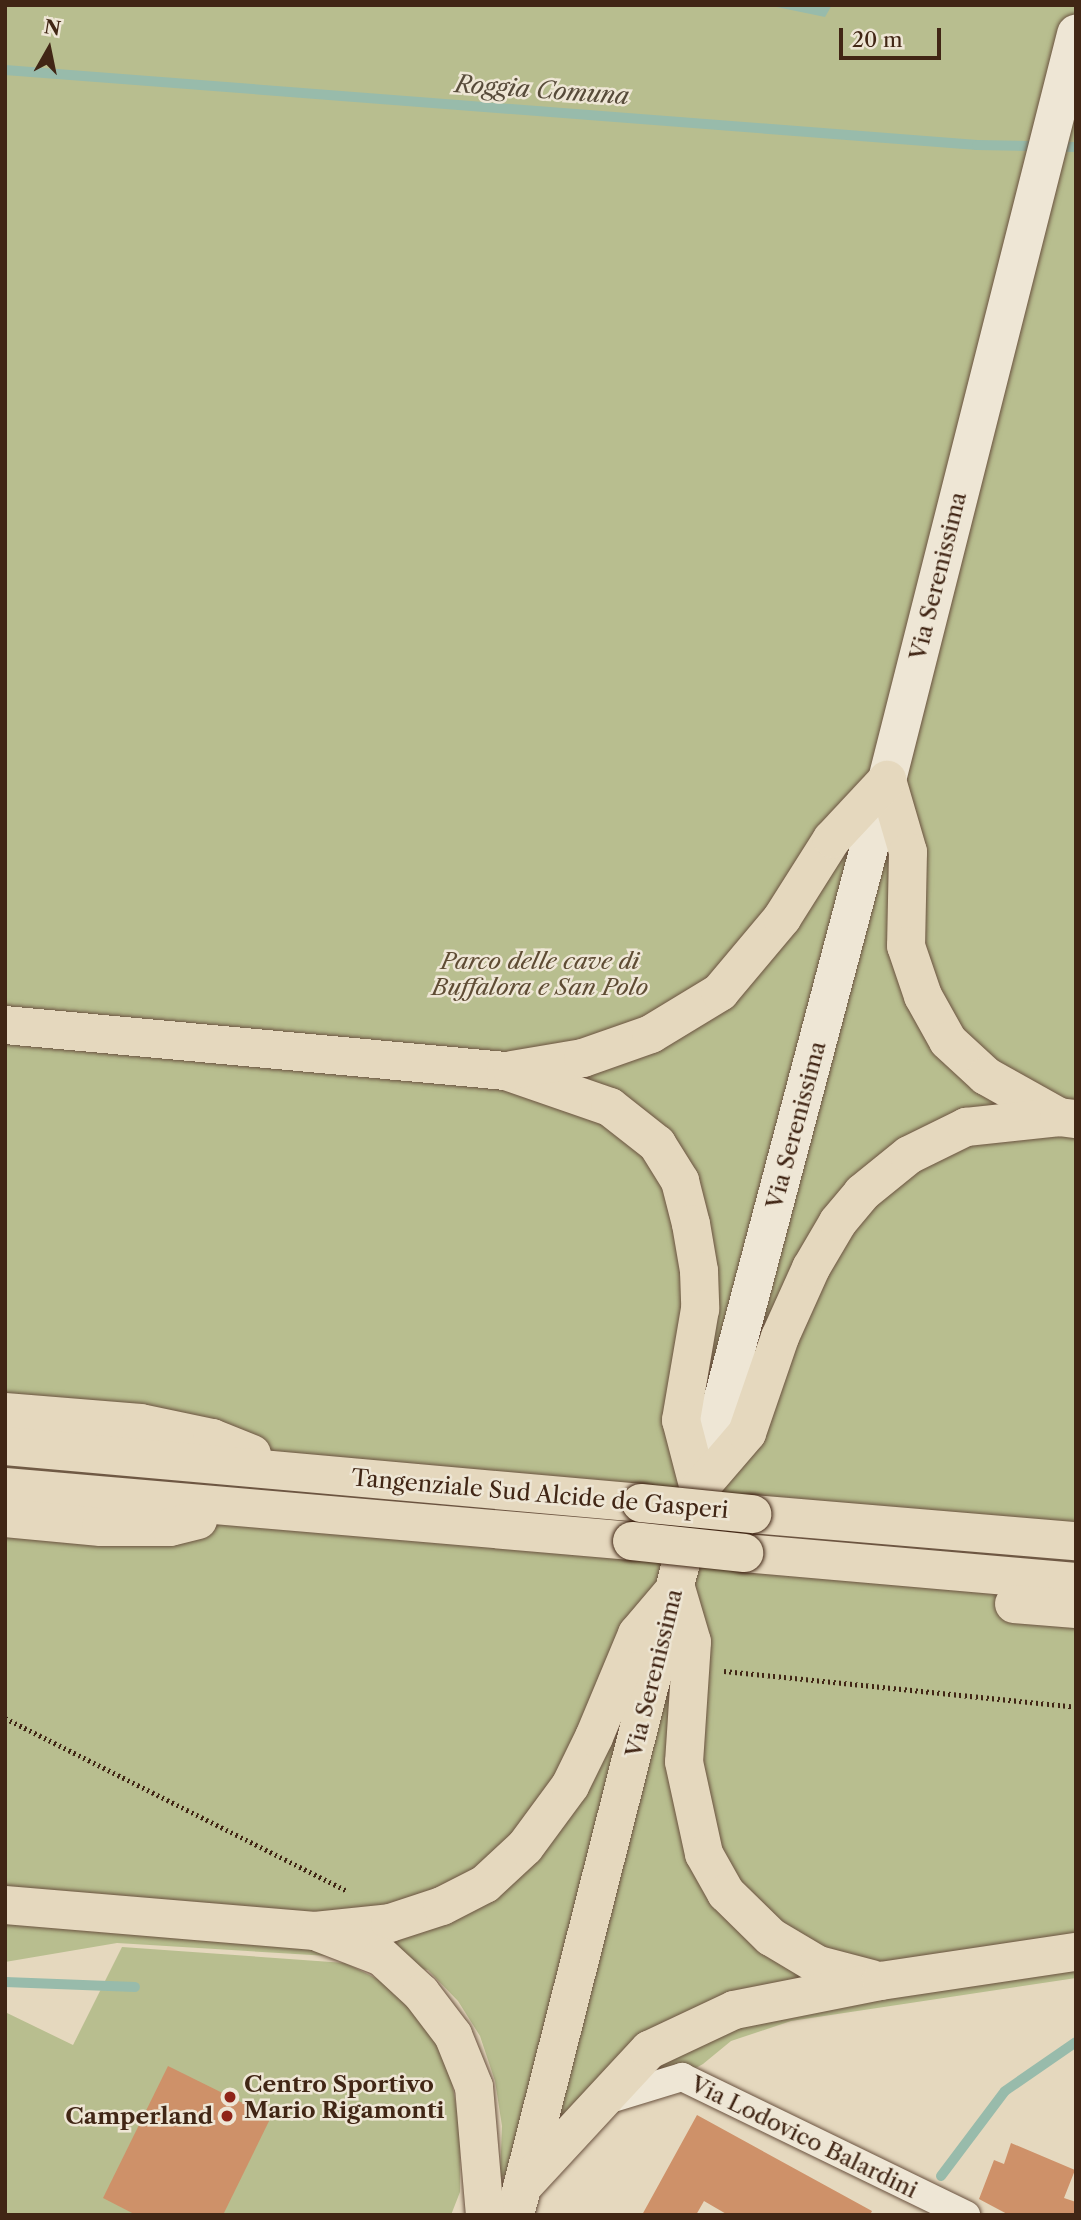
<!DOCTYPE html>
<style>
body{margin:0}
#map{position:relative;width:1081px;height:2220px;overflow:hidden;background:#e5d8be;font-family:"Libre Caslon Text",serif}
div>[style]{position:absolute}
[style*='--x']{left:calc(var(--x)*1px);top:calc(var(--y)*1px);width:calc(var(--w)*1px);rotate:calc(var(--a)*1deg)}
.green>*{inset:0;background:#b8be8f}
.water>*{inset:0;background:#98bbab}
.stream>*{height:10px;margin:-5px;padding:0 5px;transform-origin:5px;border-radius:5px;background:#98bbab}
.building>*{inset:0;background:#ce9169}
.path>*{height:4.5px;margin-top:-2.25px;transform-origin:0;background:repeating-linear-gradient(90deg,#412615 0 2px,transparent 0 5.5px)}
.roads{filter:drop-shadow(0 0 2px #6a523f) drop-shadow(0 0 2px #6a523f)}
.street>*{height:28px;margin:-14px;padding:0 14px;transform-origin:14px;border-radius:14px;background:#eee6d5}
.secondary>*{height:38px;margin:-19px;padding:0 19px;transform-origin:19px;border-radius:19px;background:#eee6d5}
.primary>*{height:38px;margin:-19px;padding:0 19px;transform-origin:19px;border-radius:19px;background:#e5d8be}
.highway>*{height:38px;margin:-19px;padding:0 19px;transform-origin:19px;border-radius:19px;background:#e5d8be}
.bridges{filter:drop-shadow(0 0 2px #412615) drop-shadow(0 0 2px #412615)}
.highway-bridge>*{height:38px;margin:-19px;padding:0 19px;transform-origin:19px;border-radius:19px;background:#e5d8be}
.dots>*{width:19px;height:19px;translate:-50% -50%;box-sizing:border-box;border:4px solid #eee6d5;border-radius:50%}
span{translate:-50% -50%;white-space:nowrap;text-align:center;line-height:1.15;-webkit-text-stroke:5px #eee6d5;paint-order:stroke}
.street-label{font-size:23px;color:#412615}
.park-label{font-size:23px;color:#5f4c34;font-style:italic}
.poi-label{font-size:23px;color:#412615;font-weight:700}
.left{translate:0 -50%;text-align:left}
.right{translate:-100% -50%;text-align:right}
.water-label{font-size:24px;color:#574b3a;font-style:italic}
.frame{position:absolute;inset:0;border:7px solid #412615;pointer-events:none}
.north{position:absolute;left:14px;top:14px;width:70px;height:70px;-webkit-text-stroke:5px #eee6d5;paint-order:stroke;rotate:9deg;font-size:19px;font-weight:700;line-height:28px;text-align:center;color:#412615}
.north::after{content:'';display:block;margin:auto;width:24px;height:32px;background:#412615;clip-path:polygon(50% 0,100% 100%,50% 72%,0 100%)}
.scale{position:absolute;left:839px;top:28px;width:102px;height:32px;box-sizing:border-box;border:4px solid #412615;border-top:0;padding-left:9px;font-size:21px;line-height:24px;white-space:nowrap;color:#412615;-webkit-text-stroke:5px #eee6d5;paint-order:stroke}
</style>
<div id="map">
<div class="green">
<i style="clip-path:polygon(5px 5px,1076px 5px,1076px 1978px,791px 2021px,731px 2041px,703px 2064px,500px 2178px,502px 2126px,495px 2081px,480px 2036px,458px 2001px,428px 1970px,345px 1957px,117px 1943px,5px 1962px)"></i>
<i style="clip-path:polygon(122px 1947px,345px 1963px,402px 1991px,431px 2030px,449px 2066px,460px 2128px,460px 2192px,451px 2215px,5px 2215px,5px 2012px,73px 2045px)"></i>
</div>
<div class="water">
<i style="clip-path:polygon(767px 5px,832px 5px,825px 17px)"></i>
</div>
<div class="stream">
<i style="--x:5;--y:70;--w:975;--a:4.41"></i>
<i style="--x:977;--y:145;--w:99;--a:1.2"></i>
<i style="--x:5;--y:1982;--w:130;--a:2.2"></i>
<i style="--x:941;--y:2176;--w:106;--a:-53"></i>
<i style="--x:1005;--y:2091;--w:86;--a:-34.6"></i>
</div>
<div class="building">
<i style="clip-path:polygon(168px 2066px,271px 2117px,223px 2215px,136px 2215px,103px 2198px)"></i>
<i style="clip-path:polygon(697px 2115px,872px 2211px,870px 2215px,728px 2215px,704px 2201px,696px 2215px,642px 2215px)"></i>
<i style="clip-path:polygon(1011px 2143px,1075px 2170px,1064px 2198px,1076px 2202px,1076px 2215px,1009px 2215px,979px 2199px,994px 2160px,1004px 2164px)"></i>
</div>
<div class="path">
<i style="--x:724;--y:1671;--w:354;--a:5.8"></i>
<i style="--x:5;--y:1718;--w:382;--a:26.8"></i>
</div>
<div class="roads">
<div class="street">
<i style="--x:603;--y:2101;--w:83;--a:-16.9"></i>
<i style="--x:682;--y:2077;--w:316;--a:25.9"></i>
</div>
<div class="secondary">
<i style="--x:699;--y:1489;--w:734;--a:-75.15"></i>
<i style="--x:887;--y:780;--w:770;--a:-75.78"></i>
</div>
<div class="primary">
<i style="--x:515;--y:2215;--w:722;--a:-75.73"></i>
</div>
<div class="highway">
<i style="--x:887;--y:780;--w:75;--a:73.7"></i>
<i style="--x:908;--y:852;--w:94;--a:91.2"></i>
<i style="--x:906;--y:946;--w:53;--a:71.2"></i>
<i style="--x:923;--y:996;--w:51;--a:60.9"></i>
<i style="--x:948;--y:1041;--w:52;--a:42.6"></i>
<i style="--x:986;--y:1076;--w:84;--a:29.3"></i>
<i style="--x:5;--y:1025;--w:503;--a:5.25"></i>
<i style="--x:506;--y:1071;--w:110;--a:19.1"></i>
<i style="--x:610;--y:1107;--w:60;--a:38.2"></i>
<i style="--x:657;--y:1144;--w:44;--a:58.1"></i>
<i style="--x:680;--y:1181;--w:44;--a:75.7"></i>
<i style="--x:691;--y:1224;--w:48;--a:80.3"></i>
<i style="--x:699;--y:1271;--w:38;--a:88"></i>
<i style="--x:700;--y:1309;--w:113;--a:99.7"></i>
<i style="--x:681;--y:1420;--w:71;--a:75.4"></i>
<i style="--x:512;--y:1070;--w:72;--a:-9.6"></i>
<i style="--x:583;--y:1058;--w:72;--a:-19.4"></i>
<i style="--x:651;--y:1034;--w:81;--a:-31.3"></i>
<i style="--x:720;--y:992;--w:97;--a:-50"></i>
<i style="--x:782;--y:918;--w:93;--a:-57.7"></i>
<i style="--x:832;--y:839;--w:81;--a:-47"></i>
<i style="--x:5;--y:1412;--w:136;--a:4.6"></i>
<i style="--x:141;--y:1423;--w:73;--a:11.9"></i>
<i style="--x:212;--y:1438;--w:43;--a:21.8"></i>
<i style="--x:5;--y:1446;--w:639;--a:5.12"></i>
<i style="--x:5;--y:1487;--w:629;--a:4.92"></i>
<i style="--x:699;--y:1489;--w:74;--a:-49.4"></i>
<i style="--x:747;--y:1433;--w:102;--a:-71"></i>
<i style="--x:780;--y:1337;--w:76;--a:-65.8"></i>
<i style="--x:811;--y:1268;--w:53;--a:-59.6"></i>
<i style="--x:838;--y:1222;--w:38;--a:-50"></i>
<i style="--x:862;--y:1193;--w:60;--a:-39"></i>
<i style="--x:909;--y:1155;--w:64;--a:-26.2"></i>
<i style="--x:966;--y:1127;--w:94;--a:-6.1"></i>
<i style="--x:1059;--y:1117;--w:17;--a:7"></i>
<i style="--x:752;--y:1514;--w:325;--a:4.8"></i>
<i style="--x:5;--y:1518;--w:96;--a:5.4"></i>
<i style="--x:101;--y:1527;--w:69;--a:0"></i>
<i style="--x:170;--y:1527;--w:29;--a:-14"></i>
<i style="--x:744;--y:1553;--w:333;--a:5"></i>
<i style="--x:676;--y:1588;--w:56;--a:73.5"></i>
<i style="--x:692;--y:1642;--w:120;--a:93.8"></i>
<i style="--x:684;--y:1762;--w:94;--a:77.7"></i>
<i style="--x:704;--y:1854;--w:45;--a:60.6"></i>
<i style="--x:726;--y:1893;--w:63;--a:44.4"></i>
<i style="--x:771;--y:1937;--w:55;--a:30.8"></i>
<i style="--x:818;--y:1965;--w:56;--a:14.5"></i>
<i style="--x:1014;--y:1604;--w:62;--a:4.6"></i>
<i style="--x:5;--y:1905;--w:311;--a:4.8"></i>
<i style="--x:315;--y:1931;--w:75;--a:-6.1"></i>
<i style="--x:390;--y:1923;--w:55;--a:-18.1"></i>
<i style="--x:442;--y:1906;--w:48;--a:-27.1"></i>
<i style="--x:485;--y:1884;--w:54;--a:-42.8"></i>
<i style="--x:525;--y:1847;--w:76;--a:-53.6"></i>
<i style="--x:570;--y:1786;--w:55;--a:-63.9"></i>
<i style="--x:594;--y:1737;--w:112;--a:-67.3"></i>
<i style="--x:637;--y:1634;--w:60;--a:-49.7"></i>
<i style="--x:320;--y:1933;--w:66;--a:21.2"></i>
<i style="--x:382;--y:1957;--w:53;--a:42.7"></i>
<i style="--x:421;--y:1993;--w:53;--a:52.7"></i>
<i style="--x:453;--y:2035;--w:56;--a:68"></i>
<i style="--x:474;--y:2087;--w:128;--a:85.1"></i>
<i style="--x:522;--y:2187;--w:187;--a:-47.2"></i>
<i style="--x:649;--y:2050;--w:94;--a:-25.2"></i>
<i style="--x:734;--y:2010;--w:150;--a:-11.2"></i>
<i style="--x:881;--y:1981;--w:197;--a:-8.5"></i>
</div>
</div>
<div class="bridges">
<div class="highway-bridge">
<i style="--x:641;--y:1503;--w:112;--a:5.7"></i>
<i style="--x:632;--y:1541;--w:113;--a:6.1"></i>
</div>
</div>
<div class="dots">
<i style="left:230px;top:2097px;background:#8f2418"></i>
<i style="left:227px;top:2116px;background:#8f2418"></i>
</div>
<div class="street-label">
<span style="left:938px;top:576px;rotate:-76deg">Via Serenissima</span>
<span style="left:796px;top:1125px;rotate:-75deg">Via Serenissima</span>
<span style="left:540px;top:1494px;rotate:5deg">Tangenziale Sud Alcide de Gasperi</span>
<span style="left:654px;top:1673px;rotate:-76deg">Via Serenissima</span>
<span style="left:804px;top:2137px;rotate:26deg">Via Lodovico Balardini</span>
</div>
<div class="park-label">
<span style="left:540px;top:974px">Parco delle cave di<br>Buffalora e San Polo</span>
</div>
<div class="poi-label">
<span class="left" style="left:244px;top:2097px">Centro Sportivo<br>Mario Rigamonti</span>
<span class="right" style="left:213px;top:2116px">Camperland</span>
</div>
<div class="water-label">
<span style="left:542px;top:90px;rotate:4deg">Roggia Comuna</span>
</div>
<div class="frame"></div>
<div class="north">N</div>
<div class="scale">20 m</div>
</div>
